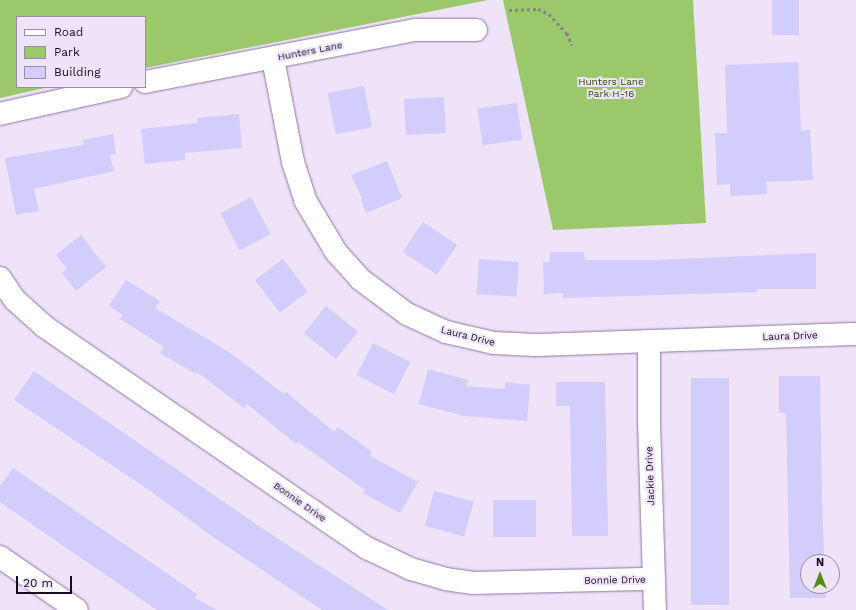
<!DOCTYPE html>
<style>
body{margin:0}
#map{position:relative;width:856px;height:610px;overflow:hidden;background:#eee3f8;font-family:"Work Sans",sans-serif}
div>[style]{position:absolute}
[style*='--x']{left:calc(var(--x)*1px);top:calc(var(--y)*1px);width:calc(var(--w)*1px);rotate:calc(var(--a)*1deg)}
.green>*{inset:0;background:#9cc86c}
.building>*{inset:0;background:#d2cdfa;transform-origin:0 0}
.path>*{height:2.5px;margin-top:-1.25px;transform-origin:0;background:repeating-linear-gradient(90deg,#897f92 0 3px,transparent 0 6px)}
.roads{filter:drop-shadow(0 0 1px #8f74a4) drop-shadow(0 0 1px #8f74a4)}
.minor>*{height:22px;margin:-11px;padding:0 11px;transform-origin:11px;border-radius:11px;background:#fff}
span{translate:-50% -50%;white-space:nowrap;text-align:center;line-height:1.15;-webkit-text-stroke:4px #eee3f8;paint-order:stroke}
.street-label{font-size:10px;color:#170d1f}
.park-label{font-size:10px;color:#2f4904}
.legend{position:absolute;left:16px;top:16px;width:130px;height:72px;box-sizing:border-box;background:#eee3f8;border:1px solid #988da1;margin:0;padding:5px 7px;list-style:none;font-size:12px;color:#170d1f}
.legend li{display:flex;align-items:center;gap:8px;height:20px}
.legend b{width:20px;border:1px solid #988da1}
.north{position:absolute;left:800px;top:554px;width:40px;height:40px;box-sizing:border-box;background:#eee3f8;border:1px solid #988da1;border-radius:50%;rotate:0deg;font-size:11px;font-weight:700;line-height:16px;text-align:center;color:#170d1f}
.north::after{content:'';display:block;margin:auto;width:14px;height:18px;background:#5b8716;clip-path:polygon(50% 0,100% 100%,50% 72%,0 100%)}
.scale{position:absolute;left:16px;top:576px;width:56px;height:18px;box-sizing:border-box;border:2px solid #170d1f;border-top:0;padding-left:5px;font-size:12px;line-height:14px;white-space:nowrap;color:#170d1f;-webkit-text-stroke:3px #eee3f8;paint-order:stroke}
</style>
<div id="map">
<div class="green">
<i style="clip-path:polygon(0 0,488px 0,145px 68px,145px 17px,17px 17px,17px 87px,49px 87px,0 98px)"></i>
<i style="clip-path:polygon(503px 0,693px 0,706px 223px,553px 230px)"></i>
</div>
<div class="building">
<i style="left:772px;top:0;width:27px;height:35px"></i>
<i style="clip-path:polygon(798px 62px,801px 131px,810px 130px,813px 180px,766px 182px,767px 194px,730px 196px,730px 184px,717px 185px,715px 133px,727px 133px,725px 65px)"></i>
<i style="left:364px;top:86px;width:42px;height:37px;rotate:79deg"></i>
<i style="left:444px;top:97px;width:36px;height:40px;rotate:87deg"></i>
<i style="left:517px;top:103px;width:37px;height:40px;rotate:82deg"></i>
<i style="clip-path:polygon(239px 114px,242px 148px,185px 153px,185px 160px,145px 164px,141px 129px,198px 123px,197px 118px)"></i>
<i style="clip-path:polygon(113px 134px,116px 154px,110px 155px,114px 171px,34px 189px,39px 211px,16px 215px,5px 158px,84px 145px,83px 140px)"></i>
<i style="clip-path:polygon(387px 161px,402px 198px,366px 213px,361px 200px,362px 198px,351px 175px)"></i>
<i style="left:251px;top:197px;width:42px;height:35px;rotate:62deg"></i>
<i style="left:423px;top:222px;width:41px;height:36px;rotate:34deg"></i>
<i style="clip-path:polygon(81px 235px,106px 267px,76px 291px,62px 273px,67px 269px,56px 255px)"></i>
<i style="clip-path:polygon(550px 252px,584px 252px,585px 260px,655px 260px,816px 253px,816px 289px,757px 289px,757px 292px,563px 298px,563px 293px,544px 294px,543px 262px,550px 262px)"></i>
<i style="left:283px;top:259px;width:41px;height:35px;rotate:53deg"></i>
<i style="left:479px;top:259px;width:40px;height:35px;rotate:4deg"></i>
<i style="clip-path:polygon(126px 280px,160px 301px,155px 308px,229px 352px,284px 394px,286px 392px,334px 432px,338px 427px,372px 452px,370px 456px,418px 482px,400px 513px,363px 493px,365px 490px,298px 442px,296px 444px,247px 404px,244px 408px,197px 372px,196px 374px,160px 353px,164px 347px,120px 319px,123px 315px,109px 306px)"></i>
<i style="left:326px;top:306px;width:41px;height:35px;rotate:39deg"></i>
<i style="left:373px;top:343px;width:42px;height:36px;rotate:27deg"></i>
<i style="clip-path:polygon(428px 369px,468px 380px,466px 386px,505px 389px,505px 382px,530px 385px,527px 421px,464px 416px,419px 404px)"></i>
<i style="clip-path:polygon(34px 371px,269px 533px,388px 610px,322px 610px,210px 535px,152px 492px,14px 400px)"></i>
<i style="clip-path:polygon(779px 376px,820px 376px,822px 496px,824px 557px,826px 557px,826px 562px,808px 562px,808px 586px,826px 586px,826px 598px,790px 598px,786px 413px,779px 413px)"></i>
<i style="left:691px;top:378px;width:38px;height:227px"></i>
<i style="clip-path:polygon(556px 382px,605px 382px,608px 536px,572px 536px,570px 406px,556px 406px)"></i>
<i style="clip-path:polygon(13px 468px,197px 594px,195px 598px,217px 610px,157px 610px,27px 521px,0 502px,0 486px)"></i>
<i style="left:434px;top:491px;width:41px;height:36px;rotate:15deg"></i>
<i style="left:493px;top:500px;width:43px;height:37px"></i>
</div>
<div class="path">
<i style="--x:509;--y:10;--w:29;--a:-2"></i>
<i style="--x:538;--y:9;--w:12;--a:24"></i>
<i style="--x:549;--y:14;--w:26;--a:47"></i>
<i style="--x:567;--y:33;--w:13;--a:67"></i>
</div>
<div class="roads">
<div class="minor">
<i style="--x:273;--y:59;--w:105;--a:79"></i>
<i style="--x:293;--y:162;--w:40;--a:72"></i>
<i style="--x:305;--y:200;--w:61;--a:59.2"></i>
<i style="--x:336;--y:252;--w:36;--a:48"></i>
<i style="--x:360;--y:279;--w:59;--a:36.7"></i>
<i style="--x:407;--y:314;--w:43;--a:24.8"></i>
<i style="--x:446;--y:332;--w:49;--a:12.9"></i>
<i style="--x:494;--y:343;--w:41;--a:2.8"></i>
<i style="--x:535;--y:345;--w:321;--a:-2"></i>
<i style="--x:145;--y:82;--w:276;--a:-10.9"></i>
<i style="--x:416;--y:30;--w:60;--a:0"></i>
<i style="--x:0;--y:114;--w:124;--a:-12.6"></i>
<i style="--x:0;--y:278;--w:27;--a:56"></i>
<i style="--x:15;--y:300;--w:40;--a:42"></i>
<i style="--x:45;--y:327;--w:391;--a:34.5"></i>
<i style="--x:367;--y:548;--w:49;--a:25.5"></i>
<i style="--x:411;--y:569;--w:35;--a:16"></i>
<i style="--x:445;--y:579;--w:27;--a:8"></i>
<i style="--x:472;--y:583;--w:182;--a:-1.3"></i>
<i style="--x:649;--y:341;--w:81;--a:90"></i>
<i style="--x:649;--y:422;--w:188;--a:88.2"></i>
<i style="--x:0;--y:557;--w:93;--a:34.5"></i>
</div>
</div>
<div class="street-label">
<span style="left:310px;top:51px;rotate:-11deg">Hunters Lane</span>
<span style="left:468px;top:336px;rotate:14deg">Laura Drive</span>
<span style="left:790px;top:336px;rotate:-2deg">Laura Drive</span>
<span style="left:650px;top:476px;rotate:-92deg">Jackie Drive</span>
<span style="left:300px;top:502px;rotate:35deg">Bonnie Drive</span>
<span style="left:615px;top:580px;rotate:-1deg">Bonnie Drive</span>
</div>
<div class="park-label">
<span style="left:611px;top:87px">Hunters Lane<br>Park H-16</span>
</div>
<ul class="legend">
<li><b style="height:5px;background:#fff"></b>Road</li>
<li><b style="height:11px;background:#9cc86c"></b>Park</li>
<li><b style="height:11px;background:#d2cdfa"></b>Building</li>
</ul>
<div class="north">N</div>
<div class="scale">20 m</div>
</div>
